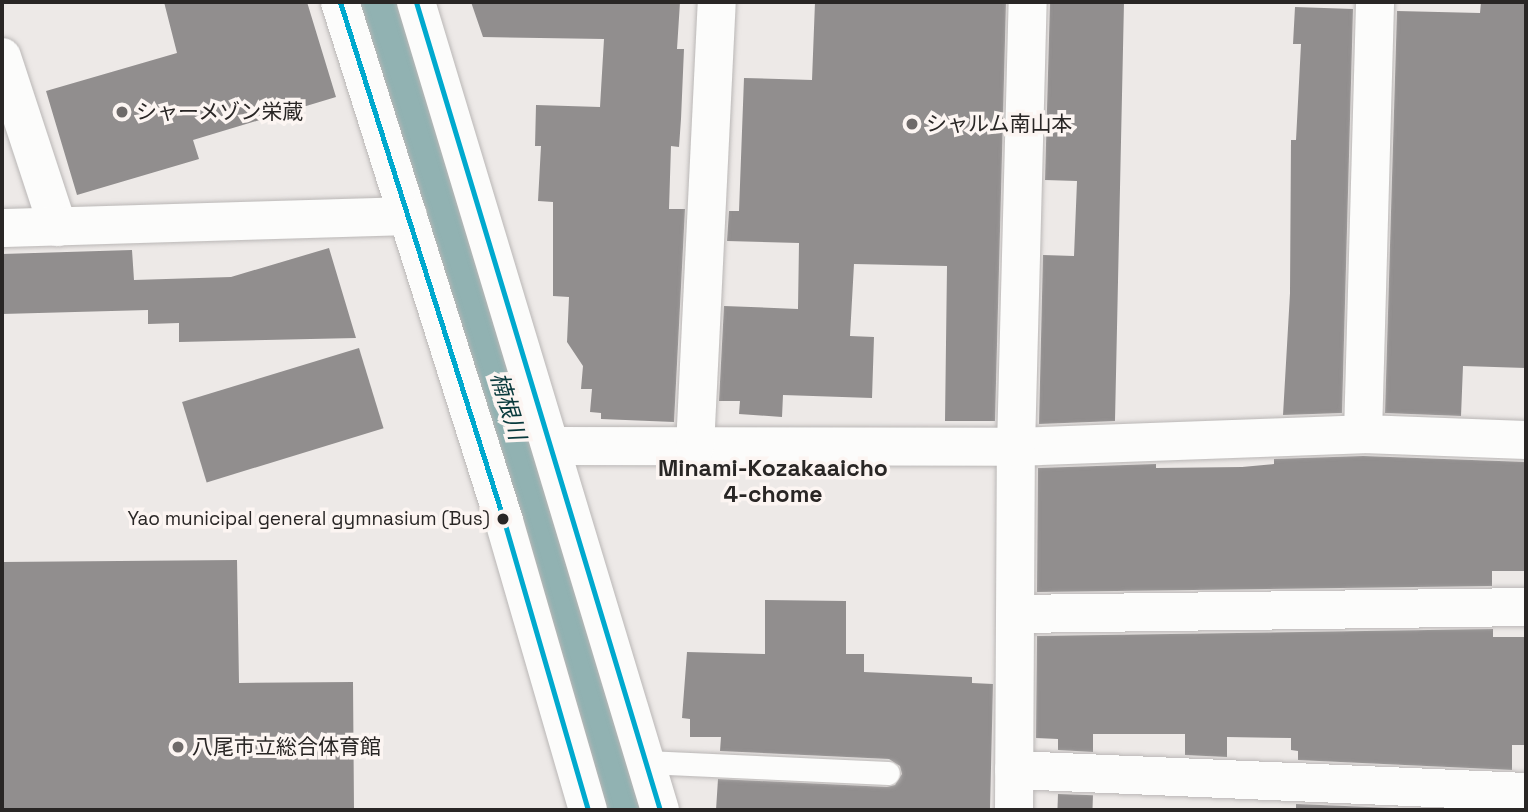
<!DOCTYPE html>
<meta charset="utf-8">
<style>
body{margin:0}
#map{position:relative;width:1528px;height:812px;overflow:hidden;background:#ede9e7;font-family:"Space Grotesk","Noto Sans JP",sans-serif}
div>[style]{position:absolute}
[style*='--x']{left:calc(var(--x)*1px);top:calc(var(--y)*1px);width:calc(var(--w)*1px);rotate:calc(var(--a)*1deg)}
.river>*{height:70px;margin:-35px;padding:0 35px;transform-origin:35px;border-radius:35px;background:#91b2b2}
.building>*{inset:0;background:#918e8e;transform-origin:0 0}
.roads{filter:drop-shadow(0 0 2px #bab7b6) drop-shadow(0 0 2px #bab7b6)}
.lane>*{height:23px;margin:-11.5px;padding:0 11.5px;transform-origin:11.5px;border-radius:11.5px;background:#fcfcfb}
.street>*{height:38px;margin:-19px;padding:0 19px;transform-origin:19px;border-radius:19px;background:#fcfcfb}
.bus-1>*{height:5px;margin:-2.5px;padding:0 2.5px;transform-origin:2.5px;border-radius:2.5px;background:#00a9ce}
.dots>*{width:19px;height:19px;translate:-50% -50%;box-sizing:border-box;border:4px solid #fcf5f2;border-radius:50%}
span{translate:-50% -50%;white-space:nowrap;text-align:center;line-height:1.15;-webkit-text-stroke:7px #fcf5f2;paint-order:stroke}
.bus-label{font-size:19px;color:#292625}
.right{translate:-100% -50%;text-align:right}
.poi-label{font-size:21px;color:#292625}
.left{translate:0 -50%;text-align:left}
.water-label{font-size:23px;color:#08393c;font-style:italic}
.neighbourhood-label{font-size:23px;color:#292625;font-weight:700}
.frame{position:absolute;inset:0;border:4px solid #292625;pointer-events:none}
</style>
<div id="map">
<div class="river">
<i style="--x:383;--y:2;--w:846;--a:72.81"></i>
</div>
<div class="building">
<i style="clip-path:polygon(164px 2px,307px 2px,336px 97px,193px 140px,199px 159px,77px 195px,46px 91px,177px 53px)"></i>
<i style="clip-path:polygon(471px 2px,680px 2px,677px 49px,684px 49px,681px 119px,679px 147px,671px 146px,669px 209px,685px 209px,674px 422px,601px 419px,601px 413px,590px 412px,592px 389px,581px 389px,583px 366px,567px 342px,569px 297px,553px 296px,553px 202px,538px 201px,541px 146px,535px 146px,536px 105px,600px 107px,604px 39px,483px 37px)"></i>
<i style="clip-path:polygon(815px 2px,1006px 2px,995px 421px,945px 421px,947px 266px,854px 264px,850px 336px,874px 337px,872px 398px,783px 395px,782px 417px,739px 414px,740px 401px,719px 401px,724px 306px,798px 309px,799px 243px,727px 241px,729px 211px,739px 211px,744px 78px,812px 80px)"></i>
<i style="clip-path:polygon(1050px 2px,1124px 2px,1115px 421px,1039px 424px,1043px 255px,1074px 256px,1077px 181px,1045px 180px)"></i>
<i style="clip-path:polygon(1481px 2px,1526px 2px,1526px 368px,1463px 366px,1461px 416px,1385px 413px,1397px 11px,1480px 13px)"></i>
<i style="clip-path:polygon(1295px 7px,1353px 9px,1342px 413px,1283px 415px,1290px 293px,1291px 140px,1296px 140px,1301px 44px,1293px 44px)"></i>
<i style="clip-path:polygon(329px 248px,356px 338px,179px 342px,179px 323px,148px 324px,148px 310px,2px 314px,2px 254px,132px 250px,134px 280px,231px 277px)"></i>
<i style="left:359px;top:348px;width:84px;height:185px;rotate:73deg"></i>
<i style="clip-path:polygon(1363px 456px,1526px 462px,1524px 571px,1492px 571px,1492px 586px,1037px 592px,1038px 468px,1156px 464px,1156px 468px,1242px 467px,1274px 464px,1274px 459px)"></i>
<i style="clip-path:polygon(237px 560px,239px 683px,353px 682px,354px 810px,2px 810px,2px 562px)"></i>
<i style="clip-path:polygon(765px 600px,846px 601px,846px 654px,864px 654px,864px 672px,972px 677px,972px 683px,993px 684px,990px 810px,716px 810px,718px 779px,887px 787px,895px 785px,902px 774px,900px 766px,889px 759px,720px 751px,721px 737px,690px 737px,690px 719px,682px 718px,687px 652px,765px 654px)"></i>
<i style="clip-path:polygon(1493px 629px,1493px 637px,1526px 637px,1526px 745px,1512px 745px,1512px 770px,1298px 760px,1298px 751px,1291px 750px,1291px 738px,1227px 737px,1227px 757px,1185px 755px,1185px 734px,1093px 734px,1093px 752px,1058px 750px,1058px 739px,1036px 738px,1037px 636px)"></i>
<i style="left:1058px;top:794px;width:35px;height:16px;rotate:2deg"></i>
<i style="clip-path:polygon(1296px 804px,1441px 810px,1296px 810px)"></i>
</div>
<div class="roads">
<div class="lane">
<i style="--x:646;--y:762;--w:242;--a:2.6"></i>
</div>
<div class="street">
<i style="--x:340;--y:2;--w:544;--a:72.46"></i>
<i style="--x:504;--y:521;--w:301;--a:73.8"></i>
<i style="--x:416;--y:2;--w:844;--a:73.2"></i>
<i style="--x:2;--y:57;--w:179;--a:71.8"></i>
<i style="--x:2;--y:228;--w:406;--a:-1.7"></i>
<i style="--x:1363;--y:434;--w:432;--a:-88.4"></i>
<i style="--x:551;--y:446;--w:465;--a:0.1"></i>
<i style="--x:1016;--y:447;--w:347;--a:-2.1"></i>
<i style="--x:1363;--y:434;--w:163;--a:2.1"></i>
<i style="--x:695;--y:447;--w:446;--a:-87.2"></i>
<i style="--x:1015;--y:614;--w:511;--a:-0.78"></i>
<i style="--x:1014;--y:770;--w:512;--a:2.46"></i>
<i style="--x:1014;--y:810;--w:363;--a:-89.7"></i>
<i style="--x:1016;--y:447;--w:445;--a:-88.5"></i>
</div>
</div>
<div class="bus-1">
<i style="--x:340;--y:2;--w:544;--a:72.46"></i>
<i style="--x:504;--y:521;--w:301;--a:73.8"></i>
<i style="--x:416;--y:2;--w:844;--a:73.2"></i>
</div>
<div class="dots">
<i style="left:122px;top:112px;background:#6e6a69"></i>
<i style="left:912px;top:124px;background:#6e6a69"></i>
<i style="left:503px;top:519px;background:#292625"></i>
<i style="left:178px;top:747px;background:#6e6a69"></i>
</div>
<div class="bus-label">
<span class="right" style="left:490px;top:519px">Yao municipal general gymnasium (Bus)</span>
</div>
<div class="poi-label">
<span class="left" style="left:136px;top:112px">シャーメゾン栄蔵</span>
<span class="left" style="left:926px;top:124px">シャルム南山本</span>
<span class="left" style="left:192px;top:747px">八尾市立総合体育館</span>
</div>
<div class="water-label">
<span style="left:508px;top:406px;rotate:73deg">楠根川</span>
</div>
<div class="neighbourhood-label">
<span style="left:773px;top:481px">Minami-Kozakaaicho<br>4-chome</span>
</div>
<div class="frame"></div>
</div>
